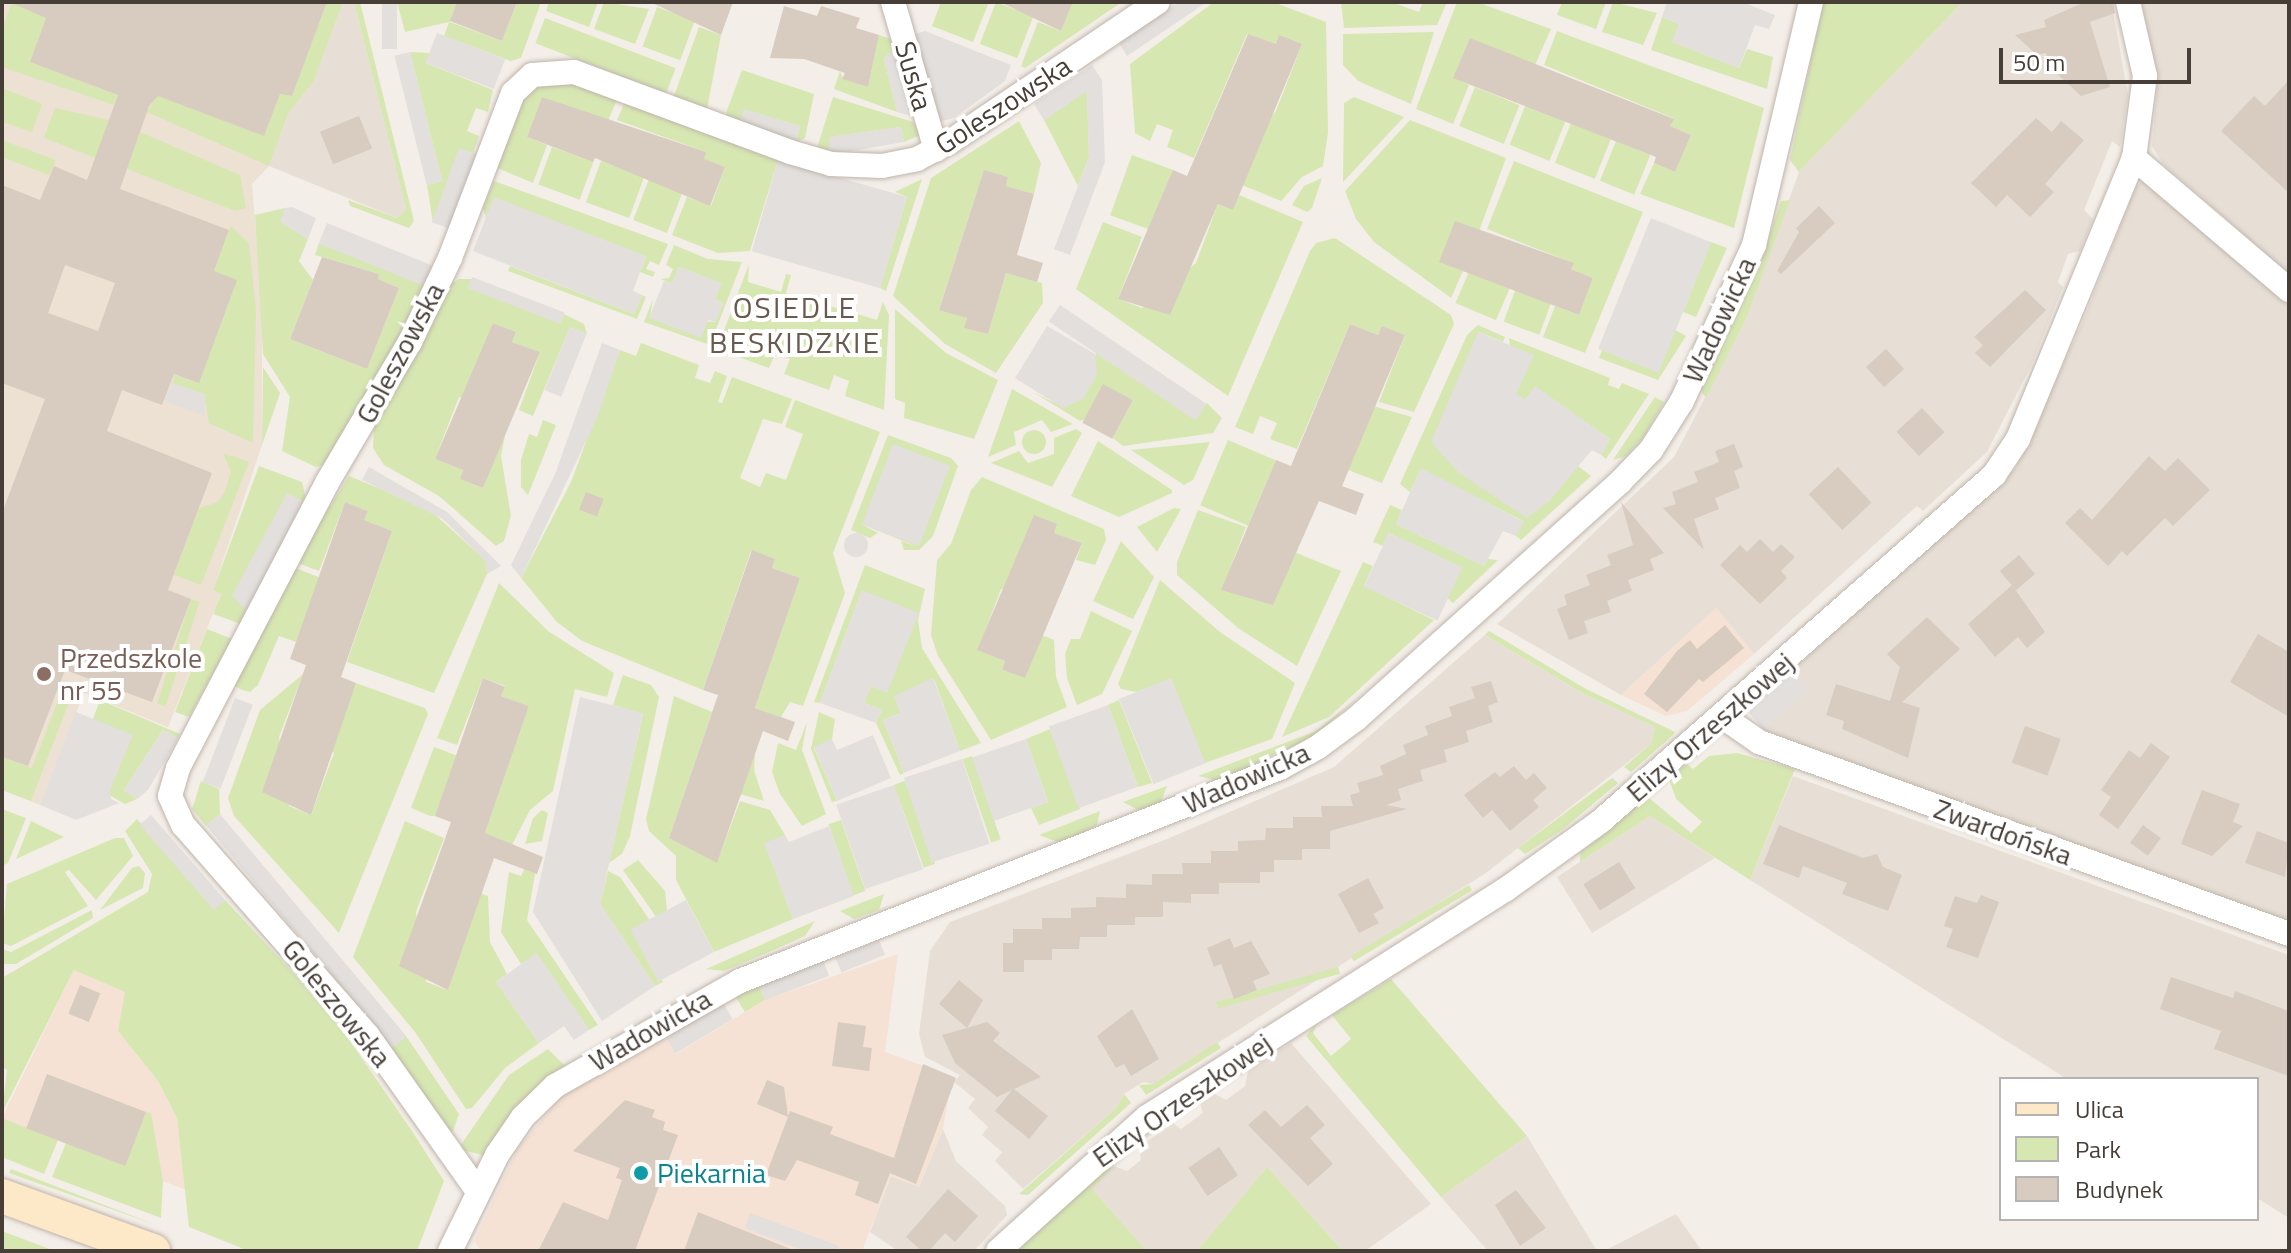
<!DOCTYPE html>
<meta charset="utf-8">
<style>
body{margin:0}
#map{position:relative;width:2291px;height:1253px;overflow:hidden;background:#f4eee8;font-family:"Titillium Web",sans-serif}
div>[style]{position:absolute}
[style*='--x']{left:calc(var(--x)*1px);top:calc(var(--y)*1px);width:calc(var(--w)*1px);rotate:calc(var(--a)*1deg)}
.residential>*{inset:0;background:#e7dfd6}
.commercial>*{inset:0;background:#f5e2d4}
.education>*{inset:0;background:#ece1d2}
.green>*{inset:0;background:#d7e7b2;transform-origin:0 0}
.round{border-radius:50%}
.parking>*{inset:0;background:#e2dfdd;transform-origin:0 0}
.building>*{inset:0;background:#d8cbc0;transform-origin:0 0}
.roads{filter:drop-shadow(0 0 2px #bfb5ab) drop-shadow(0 0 2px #bfb5ab)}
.street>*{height:24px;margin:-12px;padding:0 12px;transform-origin:12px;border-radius:12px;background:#fff}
.secondary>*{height:34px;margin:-17px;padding:0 17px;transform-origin:17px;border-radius:17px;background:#fde9c8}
.dots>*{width:22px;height:22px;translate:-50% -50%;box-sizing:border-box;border:4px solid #fff;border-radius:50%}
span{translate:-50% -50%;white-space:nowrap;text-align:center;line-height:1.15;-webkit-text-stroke:8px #fff;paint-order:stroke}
.street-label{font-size:28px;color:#473e37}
.education-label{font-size:28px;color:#785e54}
.left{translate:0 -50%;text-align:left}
.culture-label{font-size:28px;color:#0d838f}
.neighbourhood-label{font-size:30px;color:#695a4e;letter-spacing:2px}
.frame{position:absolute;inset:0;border:4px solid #473e37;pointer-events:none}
.legend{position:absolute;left:1999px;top:1077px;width:260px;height:144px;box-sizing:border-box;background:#fff;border:2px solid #b5b2af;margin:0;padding:10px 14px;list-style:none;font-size:24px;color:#473e37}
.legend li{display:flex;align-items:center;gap:16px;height:40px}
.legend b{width:40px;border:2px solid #b5b2af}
.scale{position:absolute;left:1999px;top:48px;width:192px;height:36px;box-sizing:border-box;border:4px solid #473e37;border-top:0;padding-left:10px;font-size:24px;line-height:28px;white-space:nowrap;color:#473e37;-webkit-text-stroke:6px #fff;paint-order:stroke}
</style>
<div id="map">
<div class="residential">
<i style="clip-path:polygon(343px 2px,354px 2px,406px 209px,397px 218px,269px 166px,288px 114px,314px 81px)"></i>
<i style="clip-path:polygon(1963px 2px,2098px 2px,2113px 11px,2128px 95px,2120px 147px,2112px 141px,2084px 210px,2093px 219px,2080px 251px,2068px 254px,2058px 282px,2063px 287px,2032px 364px,1987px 452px,1923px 511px,1917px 506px,1754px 654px,1716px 608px,1621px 695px,1497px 624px,1674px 457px,1747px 317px,1799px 172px)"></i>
<i style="clip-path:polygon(2141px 2px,2289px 2px,2289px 274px,2163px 164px,2152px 146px,2158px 76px)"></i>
<i style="clip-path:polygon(2146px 179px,2289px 303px,2289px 925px,1763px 730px,1808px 690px,1792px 671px,2016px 468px,2084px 319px,2136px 186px)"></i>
<i style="clip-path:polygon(1485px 635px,1584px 694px,1655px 727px,1651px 744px,1486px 873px,1153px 1084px,1143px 1082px,1124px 1094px,1116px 1108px,1023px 1189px,995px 1161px,1002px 1152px,982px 1135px,988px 1127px,968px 1108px,975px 1099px,954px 1082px,960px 1075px,925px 1057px,919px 1034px,930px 951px,950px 922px,1167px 839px,1334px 767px)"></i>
<i style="clip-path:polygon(1793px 776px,2289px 955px,2289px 1218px,2257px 1198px,2257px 1079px,2067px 1079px,1750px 880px)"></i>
<i style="clip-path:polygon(1650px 816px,1715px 858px,1592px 933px,1557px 877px)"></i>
<i style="clip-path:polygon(1291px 1043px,1431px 1204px,1365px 1251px,1343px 1251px,1267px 1167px,1197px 1251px,1147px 1251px,1091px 1188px,1114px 1166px,1127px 1171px,1141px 1160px,1139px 1147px,1173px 1123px,1181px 1129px,1203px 1113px,1200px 1103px,1213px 1093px,1226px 1100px,1245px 1086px,1248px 1071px)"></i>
<i style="clip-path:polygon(943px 1129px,956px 1161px,1005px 1206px,1007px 1215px,974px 1251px,898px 1251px,870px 1232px,891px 1176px,919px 1187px)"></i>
<i style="clip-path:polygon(1527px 1136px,1597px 1251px,1488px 1251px,1441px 1197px)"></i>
<i style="clip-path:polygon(1676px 1214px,1702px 1251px,1604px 1251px)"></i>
</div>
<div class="commercial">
<i style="clip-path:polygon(1716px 608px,1754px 654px,1687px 711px,1666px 716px,1621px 695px)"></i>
<i style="clip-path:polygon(898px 954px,885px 1052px,952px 1076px,943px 1129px,919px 1187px,891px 1176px,862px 1251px,481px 1251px,474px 1241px,518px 1148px,562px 1096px,665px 1037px,676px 1054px,765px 1000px)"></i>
<i style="clip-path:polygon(74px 970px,126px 991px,118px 1031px,158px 1081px,177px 1118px,186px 1190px,2px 1118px)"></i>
</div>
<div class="education">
<i style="clip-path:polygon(2px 2px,343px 2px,314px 81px,289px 114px,269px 166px,252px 184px,262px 306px,262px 445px,213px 590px,221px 593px,168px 727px,84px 693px,40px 805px,2px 790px)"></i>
</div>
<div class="green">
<i style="clip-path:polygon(12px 2px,46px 18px,30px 62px,118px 95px,114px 105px,2px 67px,2px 30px)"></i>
<i style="clip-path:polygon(327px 2px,343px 2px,314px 81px,288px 114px,269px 166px,147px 112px,159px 93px,264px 136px,280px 94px,292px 96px)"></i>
<i style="clip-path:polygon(354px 2px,360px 2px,414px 221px,409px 228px,350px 206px,348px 200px,397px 218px,406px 209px)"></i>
<i style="clip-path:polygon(397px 2px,457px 2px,450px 22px,502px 41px,517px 2px,541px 2px,521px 58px,511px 61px,444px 36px,449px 22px,405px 32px)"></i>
<i style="clip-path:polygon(549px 2px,598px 2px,589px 27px,546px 11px)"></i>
<i style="clip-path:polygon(604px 2px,649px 9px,635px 44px,594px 29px)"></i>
<i style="clip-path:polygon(941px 2px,989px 2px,973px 42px,932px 26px)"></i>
<i style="left:996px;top:2px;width:40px;height:45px;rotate:21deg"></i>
<i style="clip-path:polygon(1073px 2px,1122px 2px,1025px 68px,1021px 66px,1038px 22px,1061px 31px)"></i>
<i style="clip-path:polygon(1214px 2px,1273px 2px,1326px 22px,1328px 133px,1323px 166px,1302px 177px,1281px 201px,1222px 177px,1276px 111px,1302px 44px,1279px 36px,1276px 44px,1247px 34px,1194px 158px,1167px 147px,1173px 130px,1157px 124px,1150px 141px,1135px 133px,1130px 64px)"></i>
<i style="clip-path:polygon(1341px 2px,1391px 2px,1419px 12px,1423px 2px,1447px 2px,1437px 25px,1344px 28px)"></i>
<i style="clip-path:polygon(1457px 2px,1477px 2px,1551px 29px,1535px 65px,1470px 38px,1454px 77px,1469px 85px,1453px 124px,1416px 109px)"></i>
<i style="clip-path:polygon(1562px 2px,1606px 2px,1596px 29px,1557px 15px)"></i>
<i style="clip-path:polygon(1613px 2px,1657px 13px,1643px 45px,1602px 32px)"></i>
<i style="clip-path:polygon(1823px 2px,1963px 2px,1799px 172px,1790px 160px)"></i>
<i style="left:657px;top:7px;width:40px;height:42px;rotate:20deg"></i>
<i style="clip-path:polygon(1662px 17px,1679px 24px,1673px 42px,1739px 68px,1747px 49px,1773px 57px,1767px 89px,1651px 50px)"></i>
<i style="left:545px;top:18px;width:140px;height:27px;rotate:21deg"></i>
<i style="clip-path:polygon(699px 27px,721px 35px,707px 109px,674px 96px)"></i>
<i style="clip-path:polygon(1557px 31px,1764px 108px,1734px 228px,1640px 194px,1654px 163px,1675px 172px,1691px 135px,1670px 126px,1673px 118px,1544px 65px)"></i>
<i style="clip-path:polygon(1434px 32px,1411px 104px,1358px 81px,1343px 65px,1343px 34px)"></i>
<i style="clip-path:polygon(879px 35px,894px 40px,896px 49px,884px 58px,897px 112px,834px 89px,840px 71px,843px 79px,868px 87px)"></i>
<i style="clip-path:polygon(410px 52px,430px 53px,426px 63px,493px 90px,488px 112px,476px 108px,467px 131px,479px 136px,473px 153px,459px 149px,433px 223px,427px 185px,442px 181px)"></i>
<i style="clip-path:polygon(742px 70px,814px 94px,805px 138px,796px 142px,800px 126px,744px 110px,740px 125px,729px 120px,726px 113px)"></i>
<i style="clip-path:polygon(556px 78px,619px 95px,608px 121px,542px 97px,527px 137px,547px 145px,533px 183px,493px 166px,519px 93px)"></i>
<i style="left:1475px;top:87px;width:48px;height:42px;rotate:22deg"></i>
<i style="clip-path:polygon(2px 88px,42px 104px,32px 132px,2px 122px)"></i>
<i style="clip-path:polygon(1087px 90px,1089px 157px,1078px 186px,1044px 120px)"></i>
<i style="clip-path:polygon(833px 97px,913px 122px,920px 135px,904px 142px,901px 127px,830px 137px,829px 152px,817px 148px)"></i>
<i style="clip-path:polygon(1354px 97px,1404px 117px,1343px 182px,1344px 103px)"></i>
<i style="clip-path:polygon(626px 99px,778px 160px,750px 251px,718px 253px,672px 235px,687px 197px,711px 206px,725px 167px,703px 159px,706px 152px,617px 120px)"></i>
<i style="left:1526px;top:104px;width:43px;height:44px;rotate:22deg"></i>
<i style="clip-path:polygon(55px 108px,109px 120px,96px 158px,44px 138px)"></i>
<i style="clip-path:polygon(1410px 120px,1506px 158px,1479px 231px,1440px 262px,1463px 271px,1451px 298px,1374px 242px,1356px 219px,1345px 191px)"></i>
<i style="clip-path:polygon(1019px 121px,1041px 163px,1034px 194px,1006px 186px,1008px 177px,984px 171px,939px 309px,967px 318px,965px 328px,988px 334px,1006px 273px,1042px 283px,1043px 303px,996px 373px,945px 344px,893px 296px,931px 178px)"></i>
<i style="left:1571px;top:123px;width:43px;height:43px;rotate:22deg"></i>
<i style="clip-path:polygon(140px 132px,240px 175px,246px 208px,235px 211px,127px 169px)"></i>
<i style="clip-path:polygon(2px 140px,56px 160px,49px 175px,2px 157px)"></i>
<i style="left:1616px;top:141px;width:37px;height:43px;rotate:22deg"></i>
<i style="left:552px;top:147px;width:44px;height:40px;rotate:20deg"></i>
<i style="left:1132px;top:155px;width:44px;height:64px;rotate:20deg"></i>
<i style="left:601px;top:161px;width:46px;height:44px;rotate:20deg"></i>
<i style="clip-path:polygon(1514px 161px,1643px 212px,1585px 353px,1543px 337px,1555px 306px,1579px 315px,1593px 278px,1571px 269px,1573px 263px,1487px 229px)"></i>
<i style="clip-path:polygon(1322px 178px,1312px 208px,1307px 212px,1292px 205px,1304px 186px)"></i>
<i style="left:649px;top:179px;width:36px;height:44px;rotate:21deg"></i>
<i style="clip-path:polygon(922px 179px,886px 291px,880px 288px,907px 197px,895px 192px)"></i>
<i style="clip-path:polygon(494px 181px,668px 244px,659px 265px,650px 261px,646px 269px,655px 272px,653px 277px,640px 272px,646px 257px,494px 198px,486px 218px,483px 208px)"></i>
<i style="clip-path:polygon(1239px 195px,1303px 222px,1228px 396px,1076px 289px,1103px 222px,1142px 237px,1118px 299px,1142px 308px,1196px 263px,1218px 204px,1233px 210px)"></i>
<i style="clip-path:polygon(1790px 200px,1747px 317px,1706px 398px,1700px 390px,1760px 266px,1781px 201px)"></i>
<i style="clip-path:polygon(285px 208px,281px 222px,308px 239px,299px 261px,313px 280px,290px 339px,367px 369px,399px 288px,378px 279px,379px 274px,315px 255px,319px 243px,426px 286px,380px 379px,328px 463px,316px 467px,282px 451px,290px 397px,263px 354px,255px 215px)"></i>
<i style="clip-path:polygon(231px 226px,249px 244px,256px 309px,253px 443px,209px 423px,204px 394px,172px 383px,175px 375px,199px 383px,214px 271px)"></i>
<i style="clip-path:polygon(1335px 238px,1451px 315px,1454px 324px,1414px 412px,1379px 402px,1405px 335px,1382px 326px,1378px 335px,1350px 324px,1297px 449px,1270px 439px,1277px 423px,1260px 416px,1253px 434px,1235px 427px,1310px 251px,1316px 243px)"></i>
<i style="clip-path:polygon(1711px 242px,1727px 248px,1696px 317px,1683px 312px)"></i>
<i style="clip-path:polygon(674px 245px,708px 259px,742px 262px,710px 345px,644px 322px,653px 299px,650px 318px,715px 322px,723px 303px,715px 300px,721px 284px,679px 267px,672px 284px,661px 279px,669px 278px,673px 269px,666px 265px)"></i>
<i style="clip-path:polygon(749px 264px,748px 282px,781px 292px,786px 274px,791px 275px,786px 293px,877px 320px,883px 302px,889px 315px,884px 410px,845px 396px,849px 381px,834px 375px,829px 390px,784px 374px,790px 359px,775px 354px,769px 368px,717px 349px)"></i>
<i style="clip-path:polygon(510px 266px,634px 314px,642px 295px,646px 297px,637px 319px,508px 271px)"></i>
<i style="left:1470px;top:269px;width:44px;height:37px;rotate:23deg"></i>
<i style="clip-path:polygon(459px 279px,471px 279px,469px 288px,560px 323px,564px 314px,584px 324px,587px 334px,570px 327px,533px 416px,519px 410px,540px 352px,512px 342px,516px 332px,493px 323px,464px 399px,459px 397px,435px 459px,463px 470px,460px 479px,483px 488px,507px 426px,501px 456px,511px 516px,504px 541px,496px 546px,439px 496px,384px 465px,373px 448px,374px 428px,447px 287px)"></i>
<i style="left:1516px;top:288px;width:38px;height:36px;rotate:20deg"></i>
<i style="clip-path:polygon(895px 309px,946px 353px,998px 380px,974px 439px,904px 418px,905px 403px,895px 399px)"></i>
<i style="clip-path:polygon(1478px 325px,1505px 337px,1503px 342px,1479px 332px,1548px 502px,1578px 466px,1591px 476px,1521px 540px,1516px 536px,1523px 521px,1421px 469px,1410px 492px,1400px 484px,1467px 335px)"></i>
<i style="clip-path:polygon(1675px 330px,1686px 336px,1658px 380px,1599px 358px,1602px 350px,1658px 371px)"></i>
<i style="clip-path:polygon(1509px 338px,1610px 378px,1608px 385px,1619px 389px,1622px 383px,1649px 394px,1606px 459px,1601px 455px,1610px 439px,1535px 387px,1525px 400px,1515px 394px)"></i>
<i style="clip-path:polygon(641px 343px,699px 365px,695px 378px,710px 383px,715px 371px,727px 376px,718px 402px,722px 403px,732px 377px,792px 399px,782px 424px,763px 419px,740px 478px,760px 487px,766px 473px,786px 480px,803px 434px,785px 427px,795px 400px,880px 432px,833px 553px,845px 593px,803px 706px,790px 702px,781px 717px,755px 708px,800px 578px,772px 568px,775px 559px,751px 551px,703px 690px,582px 641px,557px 622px,521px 578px,571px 482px,620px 350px,636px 356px)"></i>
<i style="clip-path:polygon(1096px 353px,1195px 419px,1207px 403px,1222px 418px,1213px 433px,1123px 446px,1113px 438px,1133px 400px,1103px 385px,1088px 418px,1080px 421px,1033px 392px,1063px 407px,1083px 398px)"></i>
<i style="clip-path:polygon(263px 367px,280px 393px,262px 445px)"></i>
<i style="clip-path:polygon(1012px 389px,1073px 424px,1051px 432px,1042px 420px,1014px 432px,1016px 445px,988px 457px)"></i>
<i style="clip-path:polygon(1655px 397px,1664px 402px,1643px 438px,1626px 456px,1613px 460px)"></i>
<i style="clip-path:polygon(1373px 406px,1412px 417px,1382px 483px,1348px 470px)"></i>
<i style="clip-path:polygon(543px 420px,556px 425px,528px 495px,521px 487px,521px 460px,529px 434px,537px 437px)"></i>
<i style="clip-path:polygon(1076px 429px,1082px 433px,1052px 487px,991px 463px,1019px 451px,1028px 463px,1054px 454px,1054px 438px)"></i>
<i class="round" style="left:1022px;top:430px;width:24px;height:24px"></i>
<i style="clip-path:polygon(888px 435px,951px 458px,958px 466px,933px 536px,919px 550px,904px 550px,901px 541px,918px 547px,861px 524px,878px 533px,870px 538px,851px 530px)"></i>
<i style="left:1228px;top:440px;width:52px;height:71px;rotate:23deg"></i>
<i style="clip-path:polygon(1098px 441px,1172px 490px,1172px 493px,1119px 517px,1071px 496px)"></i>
<i style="clip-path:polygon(1210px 442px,1193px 480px,1184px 485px,1131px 450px)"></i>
<i style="clip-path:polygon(223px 453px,249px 462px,201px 585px,174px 575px,199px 508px,218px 502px,225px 491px,231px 472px)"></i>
<i style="clip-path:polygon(259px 466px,302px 482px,307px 503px,287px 494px,241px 624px,213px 614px,221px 594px,213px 590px)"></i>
<i style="clip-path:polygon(349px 476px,429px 509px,486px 561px,487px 574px,434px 693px,347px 662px,392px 531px,364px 520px,368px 511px,345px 502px,319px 571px,295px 562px)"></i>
<i style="clip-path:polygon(982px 477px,1104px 529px,1106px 540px,1095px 565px,1076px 560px,1082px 543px,1054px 533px,1005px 590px,1001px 589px,978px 650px,1005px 661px,1002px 670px,1025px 678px,1042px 635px,1054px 640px,1056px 677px,1067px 707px,991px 740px,938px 656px,931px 635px,937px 560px,951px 544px,971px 490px)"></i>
<i style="clip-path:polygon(1390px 505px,1402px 510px,1396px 524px,1484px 566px,1488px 559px,1498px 560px,1453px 603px,1446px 597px,1462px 568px,1389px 533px,1383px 546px,1373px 542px)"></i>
<i style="clip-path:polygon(1174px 508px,1181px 509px,1157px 552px,1137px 527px)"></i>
<i style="clip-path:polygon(1198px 510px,1246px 527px,1222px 590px,1273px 604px,1294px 552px,1341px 571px,1297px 666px,1238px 628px,1177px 575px,1177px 562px)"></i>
<i style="clip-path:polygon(1121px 541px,1154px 577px,1133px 619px,1093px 601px)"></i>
<i style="clip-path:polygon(1363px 562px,1373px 566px,1364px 586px,1434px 620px,1329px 717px,1282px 737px)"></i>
<i style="clip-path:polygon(865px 565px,925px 589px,918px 620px,922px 648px,981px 743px,960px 751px,934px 679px,900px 713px,883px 720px,904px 773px,900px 775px,876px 723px,882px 710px,864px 703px,871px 686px,888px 692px,862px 590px,820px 703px,814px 702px)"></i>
<i style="clip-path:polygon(293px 567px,321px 578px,296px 642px,279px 636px,258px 685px,250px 692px,242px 690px,230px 683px)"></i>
<i style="clip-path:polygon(1160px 580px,1220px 632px,1295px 683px,1272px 739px,1205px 763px,1171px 679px,1136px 692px,1121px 689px,1118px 684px)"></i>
<i style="clip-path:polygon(499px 583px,548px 631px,614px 673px,607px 697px,575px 689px,553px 791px,530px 810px,512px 845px,485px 833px,529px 706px,501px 696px,505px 686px,483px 678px,457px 745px,437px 738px)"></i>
<i style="left:191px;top:599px;width:9px;height:110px;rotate:18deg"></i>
<i style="clip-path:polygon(1091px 611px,1132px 631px,1102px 694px,1077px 705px,1067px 678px,1065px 654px,1071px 639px,1080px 639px)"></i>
<i style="clip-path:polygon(207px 629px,232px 639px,189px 717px,175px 712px)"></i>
<i style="clip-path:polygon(1489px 631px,1586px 689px,1675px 732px,1673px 735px,1631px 772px,1624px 767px,1651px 744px,1655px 727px,1584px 694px,1485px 635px)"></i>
<i style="clip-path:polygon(303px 674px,279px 737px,289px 806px,311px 815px,334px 753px,328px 750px,356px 683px,425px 708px,428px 714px,339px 933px,234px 816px,228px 798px,260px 710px)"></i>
<i style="clip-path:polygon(623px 675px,651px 685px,659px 697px,630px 836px,622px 854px,609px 863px,643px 714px,613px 705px)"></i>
<i style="clip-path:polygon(64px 685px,74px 689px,31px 801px,2px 790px,2px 757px,32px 768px)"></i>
<i style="clip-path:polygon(1362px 694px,1317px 734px,1220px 781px,1198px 776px,1316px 731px)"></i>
<i style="clip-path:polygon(674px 696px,712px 712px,669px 838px,717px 862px,740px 801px,770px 810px,785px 835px,765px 844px,793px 919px,714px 952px,676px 880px,676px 856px,649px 831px,646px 819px)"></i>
<i style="clip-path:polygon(100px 700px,180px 734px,178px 738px,163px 730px,124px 790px,137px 799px,125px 804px,109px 795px,93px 719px)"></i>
<i style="clip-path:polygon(1119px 700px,1152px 783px,1138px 787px,1108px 705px)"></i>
<i style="clip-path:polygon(819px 712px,835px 719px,832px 739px,814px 748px,837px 801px,832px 802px,811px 749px)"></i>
<i style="clip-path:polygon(807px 722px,802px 750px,826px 814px,802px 826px,780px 794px,772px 772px,778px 743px,796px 750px)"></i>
<i style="clip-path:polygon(1050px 729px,1080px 809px,1039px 825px,1031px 808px,1048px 802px,1026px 739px)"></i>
<i style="clip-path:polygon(434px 747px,458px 756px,435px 816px,430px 816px,411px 808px)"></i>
<i style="clip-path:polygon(755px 753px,754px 770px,764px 801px,740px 794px)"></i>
<i style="clip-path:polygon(1737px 753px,1795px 769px,1750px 880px,1650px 816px,1580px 862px,1580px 853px,1648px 797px,1691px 833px,1702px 822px,1676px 799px,1669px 779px,1687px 764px,1693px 769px,1709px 756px)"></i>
<i style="left:972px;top:756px;width:88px;height:10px;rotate:71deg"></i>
<i style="clip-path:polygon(1612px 778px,1618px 783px,1562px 830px,1525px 854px,1518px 848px)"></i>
<i style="clip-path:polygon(201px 781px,219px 789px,220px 814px,206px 826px,192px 809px)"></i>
<i style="left:905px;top:781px;width:88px;height:12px;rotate:70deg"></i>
<i style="clip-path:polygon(1167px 786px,1161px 802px,1140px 811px,1123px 802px)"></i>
<i style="clip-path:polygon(2px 809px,26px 818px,8px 863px,2px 866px)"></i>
<i style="clip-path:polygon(542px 810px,548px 813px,542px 841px,525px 844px,533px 818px)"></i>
<i style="clip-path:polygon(1100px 811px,1097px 825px,1063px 844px,1039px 835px)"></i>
<i style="clip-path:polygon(137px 819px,214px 908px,225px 900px,295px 975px,345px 1034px,412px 1131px,444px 1181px,417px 1251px,249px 1251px,189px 1227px,177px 1118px,158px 1081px,118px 1031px,125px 992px,74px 970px,2px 1113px,7px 1070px,2px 1067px,2px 978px,148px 892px,152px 874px,125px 831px)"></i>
<i style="left:841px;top:820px;width:75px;height:13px;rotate:71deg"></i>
<i style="clip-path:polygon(31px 821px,64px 837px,16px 859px)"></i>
<i style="clip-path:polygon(405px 821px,444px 838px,416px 912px,426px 982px,448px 990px,480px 893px,488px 896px,490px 942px,507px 974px,496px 982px,539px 1043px,505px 1068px,472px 1108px,466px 1109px,415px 1032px,353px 957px)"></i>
<i style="clip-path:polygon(115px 838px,124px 838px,133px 856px,96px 900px,69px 870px,65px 872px,88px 906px,11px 946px,2px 943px,7px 884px)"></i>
<i style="clip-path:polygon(531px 855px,538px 857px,527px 920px,598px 1025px,589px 1030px,537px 954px,521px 964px,501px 932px,509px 872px,521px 876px)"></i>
<i style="clip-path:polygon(638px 860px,665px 891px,667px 911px,657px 918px,623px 870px)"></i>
<i style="clip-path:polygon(132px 868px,139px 866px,145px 873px,143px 888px,100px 910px)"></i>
<i style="clip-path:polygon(608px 871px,620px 877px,651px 922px,633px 934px,663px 982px,655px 986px,600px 904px)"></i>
<i style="left:1469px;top:885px;width:6px;height:138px;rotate:59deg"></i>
<i style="clip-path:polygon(884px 894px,879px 910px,854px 919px,840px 911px)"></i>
<i style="clip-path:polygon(92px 910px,93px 918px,16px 964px,2px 964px,2px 949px,11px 952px)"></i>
<i style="clip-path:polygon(815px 921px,805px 936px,776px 949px,724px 971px,706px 969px)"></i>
<i style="left:1338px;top:967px;width:7px;height:127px;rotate:74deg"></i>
<i style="clip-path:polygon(1391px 979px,1527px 1136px,1441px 1197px,1306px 1036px,1317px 1023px,1313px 1033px,1331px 1056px,1351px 1039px,1332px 1015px)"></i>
<i style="clip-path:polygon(759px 986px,765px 1000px,745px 1012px,735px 996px)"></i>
<i style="clip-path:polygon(406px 1036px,459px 1114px,450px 1139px,392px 1048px)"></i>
<i style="clip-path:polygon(1217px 1042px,1221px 1048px,1146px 1095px,1139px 1085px,1153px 1084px)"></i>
<i style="clip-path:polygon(548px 1049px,566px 1067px,487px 1156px,458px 1149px,509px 1075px)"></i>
<i style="clip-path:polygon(1124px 1094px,1131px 1103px,1028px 1195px,1019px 1194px,1116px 1108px)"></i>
<i style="clip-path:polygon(146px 1112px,151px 1113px,163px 1181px,161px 1218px,52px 1177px,66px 1143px,124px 1166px)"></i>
<i style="clip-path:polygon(2px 1118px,58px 1140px,44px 1174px,2px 1157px)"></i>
<i style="clip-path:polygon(1110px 1161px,1114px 1166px,1092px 1189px,1147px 1251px,1018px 1251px)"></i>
<i style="clip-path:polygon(1267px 1167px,1343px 1251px,1197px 1251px)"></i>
<i style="clip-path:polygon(11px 1169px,159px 1226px,9px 1173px)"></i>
<i style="clip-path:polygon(2px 1231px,55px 1251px,2px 1251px)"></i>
</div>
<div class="parking">
<i style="left:382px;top:2px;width:15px;height:47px"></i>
<i style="clip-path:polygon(1179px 2px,1207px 2px,1127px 56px,1119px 43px)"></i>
<i style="clip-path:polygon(1667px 2px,1742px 2px,1775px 15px,1769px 29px,1755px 25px,1739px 68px,1672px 42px,1679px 24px,1662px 17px)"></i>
<i style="clip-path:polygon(925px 31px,1011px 65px,1005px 81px,954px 118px,937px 122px,912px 35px)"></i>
<i style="left:437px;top:33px;width:73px;height:32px;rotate:21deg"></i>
<i style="clip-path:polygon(896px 49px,914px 117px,897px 112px,884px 58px)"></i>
<i style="left:410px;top:52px;width:133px;height:16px;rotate:76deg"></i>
<i style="clip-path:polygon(1092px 65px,1102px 80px,1105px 162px,1070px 255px,1054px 249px,1089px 157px,1087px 91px,1044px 120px,1034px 104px)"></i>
<i style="left:744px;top:109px;width:59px;height:16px;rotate:17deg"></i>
<i style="clip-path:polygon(901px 127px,904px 142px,829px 155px,829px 137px)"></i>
<i style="left:459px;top:148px;width:20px;height:79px;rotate:20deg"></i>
<i style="left:778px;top:160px;width:134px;height:95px;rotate:16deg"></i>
<i style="clip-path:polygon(494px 197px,646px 256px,633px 291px,642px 295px,634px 314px,473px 251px)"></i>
<i style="clip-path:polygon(292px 207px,316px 218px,308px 239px,280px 222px,285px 208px)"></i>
<i style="left:1651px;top:218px;width:65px;height:141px;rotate:22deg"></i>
<i style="left:327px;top:223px;width:115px;height:22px;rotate:22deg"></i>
<i style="clip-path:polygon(679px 267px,722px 283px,715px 300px,723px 303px,716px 322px,708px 320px,701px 338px,649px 318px,664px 281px,672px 283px)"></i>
<i style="left:472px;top:277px;width:99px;height:12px;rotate:21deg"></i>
<i style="left:1060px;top:305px;width:177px;height:20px;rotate:34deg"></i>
<i style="clip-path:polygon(1047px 326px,1095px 354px,1097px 375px,1083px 399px,1063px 408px,1015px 378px)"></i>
<i style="left:570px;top:327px;width:18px;height:68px;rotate:22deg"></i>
<i style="clip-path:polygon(1478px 332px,1534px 355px,1516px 394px,1525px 400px,1535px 386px,1610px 439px,1601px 455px,1592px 450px,1548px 502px,1527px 518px,1459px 473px,1431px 442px)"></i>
<i style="clip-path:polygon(602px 343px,620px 350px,598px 416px,521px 578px,511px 565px,555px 474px)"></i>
<i style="clip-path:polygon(172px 383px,205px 394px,205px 416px,165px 401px)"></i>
<i style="left:893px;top:444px;width:61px;height:86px;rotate:21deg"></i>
<i style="clip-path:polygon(369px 467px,447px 512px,501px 566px,487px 574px,485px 561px,443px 519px,362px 480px)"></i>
<i style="clip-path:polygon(1421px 468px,1524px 522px,1516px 536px,1503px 531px,1484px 566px,1396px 524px)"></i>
<i style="clip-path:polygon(287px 493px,307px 503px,247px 611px,232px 596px)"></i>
<i class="round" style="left:844px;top:533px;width:24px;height:24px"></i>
<i style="left:1389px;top:533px;width:81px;height:59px;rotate:25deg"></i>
<i style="clip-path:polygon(862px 590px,919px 613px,887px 693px,871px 686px,864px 703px,882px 710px,876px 723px,820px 703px)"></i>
<i style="left:1792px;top:671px;width:25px;height:60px;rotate:48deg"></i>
<i style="clip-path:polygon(933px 678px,960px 751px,904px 773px,883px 720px,900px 713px,894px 696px)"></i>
<i style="left:1171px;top:678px;width:92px;height:56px;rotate:68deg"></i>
<i style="clip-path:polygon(580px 697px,643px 713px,600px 904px,655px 986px,602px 1021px,533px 912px)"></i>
<i style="left:235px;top:698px;width:19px;height:90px;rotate:21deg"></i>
<i style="left:1108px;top:705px;width:87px;height:63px;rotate:70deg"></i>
<i style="clip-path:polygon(76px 712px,133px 735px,110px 790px,111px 799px,119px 803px,76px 820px,40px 805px)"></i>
<i style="clip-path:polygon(163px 730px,178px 738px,148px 790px,137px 799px,124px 790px)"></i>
<i style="clip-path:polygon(873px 735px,891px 778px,837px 801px,814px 747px,832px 739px,837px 750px)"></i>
<i style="left:1026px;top:739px;width:67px;height:57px;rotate:71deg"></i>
<i style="left:962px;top:759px;width:89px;height:61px;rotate:72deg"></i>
<i style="left:894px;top:785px;width:89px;height:61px;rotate:71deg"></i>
<i style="left:220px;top:814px;width:290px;height:18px;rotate:50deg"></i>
<i style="left:151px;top:815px;width:113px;height:15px;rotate:49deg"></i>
<i style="clip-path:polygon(829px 826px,854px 896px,793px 919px,764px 843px,785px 835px,789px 842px)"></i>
<i style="left:686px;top:900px;width:59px;height:63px;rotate:62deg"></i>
<i style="left:879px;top:940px;width:16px;height:47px;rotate:68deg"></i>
<i style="clip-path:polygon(537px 953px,589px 1030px,574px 1040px,564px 1026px,539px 1043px,496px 982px)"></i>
<i style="left:823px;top:960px;width:17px;height:69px;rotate:69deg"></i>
<i style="left:722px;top:1001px;width:21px;height:67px;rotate:59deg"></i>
<i style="clip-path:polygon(750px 1213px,839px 1246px,837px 1251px,805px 1251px,745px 1228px)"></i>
</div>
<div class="building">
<i style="clip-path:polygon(evenodd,9px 2px,327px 2px,292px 96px,280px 94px,264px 136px,158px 96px,149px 106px,120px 189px,229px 230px,214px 271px,237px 280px,199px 383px,174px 374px,162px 405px,122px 390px,107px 431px,212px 473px,168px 590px,191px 599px,152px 702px,65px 670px,28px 766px,2px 757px,2px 513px,45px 399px,2px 383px,2px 185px,40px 200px,54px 166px,87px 180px,118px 95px,30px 62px,46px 18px,9px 2px,65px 265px,115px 283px,98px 331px,48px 313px,65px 265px)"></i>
<i style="clip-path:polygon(457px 2px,517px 2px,502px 41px,450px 21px)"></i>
<i style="clip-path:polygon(650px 2px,733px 2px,721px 35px)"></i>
<i style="clip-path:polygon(1073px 2px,1061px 31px,1002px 3px,1002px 2px)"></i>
<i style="clip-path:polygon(2085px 2px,2113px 2px,2115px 13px,2090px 22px,2110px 87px,2081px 96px,2051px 68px,2046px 53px,2037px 55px,2015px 35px,2046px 27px,2044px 20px)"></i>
<i style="clip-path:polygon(784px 6px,817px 16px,821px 6px,860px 18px,856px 28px,879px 35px,868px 87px,842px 79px,845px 73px,804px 59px,770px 58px)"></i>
<i style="clip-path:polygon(1248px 34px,1276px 44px,1279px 35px,1302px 44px,1233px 210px,1218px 204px,1170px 315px,1118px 299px,1173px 170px,1187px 176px)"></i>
<i style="clip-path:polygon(1470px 38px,1674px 119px,1670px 126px,1691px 135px,1675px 172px,1654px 163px,1656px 157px,1453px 78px)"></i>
<i style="clip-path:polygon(2289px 80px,2289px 193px,2221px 131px,2254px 96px,2265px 106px)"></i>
<i style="clip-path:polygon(542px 97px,706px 152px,704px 159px,725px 167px,710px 206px,595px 158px,593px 162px,527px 137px)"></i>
<i style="left:359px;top:116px;width:35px;height:42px;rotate:68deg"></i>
<i style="clip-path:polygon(2036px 118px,2052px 132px,2061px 121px,2084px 140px,2045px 184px,2054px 192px,2030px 217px,2007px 195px,1996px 207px,1971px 183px)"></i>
<i style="clip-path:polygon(984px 170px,1008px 177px,1006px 186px,1034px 194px,1017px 255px,1043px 263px,1037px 282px,1006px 273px,988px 334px,964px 328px,967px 318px,939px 310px)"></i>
<i style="clip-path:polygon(1819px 206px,1835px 223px,1781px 274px,1777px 271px,1799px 232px,1796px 228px)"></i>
<i style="clip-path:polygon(1455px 221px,1574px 263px,1571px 269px,1593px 278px,1579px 315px,1439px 262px)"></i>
<i style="clip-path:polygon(322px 257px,379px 274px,378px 279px,399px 288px,367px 369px,290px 339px)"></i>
<i style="clip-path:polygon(2025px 290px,2046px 310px,1990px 367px,1975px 353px,1983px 345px,1974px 337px)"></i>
<i style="clip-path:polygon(493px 323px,516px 332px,512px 342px,540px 352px,483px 488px,460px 479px,463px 470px,435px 459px)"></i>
<i style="clip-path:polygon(1350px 324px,1378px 335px,1382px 326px,1405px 335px,1342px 486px,1364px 494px,1356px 515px,1319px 501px,1273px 605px,1221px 590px,1276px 460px,1291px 466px)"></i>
<i style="left:1886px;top:349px;width:27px;height:27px;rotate:48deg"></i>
<i style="left:1103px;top:384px;width:34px;height:44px;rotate:28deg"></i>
<i style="left:1922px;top:408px;width:33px;height:35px;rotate:47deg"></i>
<i style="clip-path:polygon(1734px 444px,1743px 467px,1734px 471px,1740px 488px,1715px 498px,1719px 509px,1694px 519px,1704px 550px,1663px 508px,1676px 504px,1672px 492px,1698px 482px,1694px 472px,1719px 462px,1715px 451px)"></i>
<i style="clip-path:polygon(2149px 456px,2165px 471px,2178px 458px,2210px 490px,2173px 526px,2165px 518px,2127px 556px,2122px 551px,2108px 566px,2065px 523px,2080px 508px,2092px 520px)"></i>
<i style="left:1838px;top:467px;width:49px;height:40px;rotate:47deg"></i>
<i style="left:586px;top:492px;width:19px;height:19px;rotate:21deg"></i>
<i style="clip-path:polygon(345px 502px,368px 511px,364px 520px,392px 531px,341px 677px,356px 683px,311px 815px,262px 792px,306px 665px,290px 659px)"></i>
<i style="clip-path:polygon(1621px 502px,1664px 553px,1650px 559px,1654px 570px,1628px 580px,1632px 591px,1607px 601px,1611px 612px,1584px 621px,1588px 633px,1569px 640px,1557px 609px,1567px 605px,1564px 595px,1590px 585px,1586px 575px,1611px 565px,1607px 555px,1633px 545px)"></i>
<i style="clip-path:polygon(1034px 515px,1057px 524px,1054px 533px,1082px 543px,1025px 678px,1002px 670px,1005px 661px,977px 650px)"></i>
<i style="clip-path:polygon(1760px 539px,1773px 552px,1781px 544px,1795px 557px,1781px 571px,1787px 578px,1760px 604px,1720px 565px,1740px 545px,1747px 552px)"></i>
<i style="clip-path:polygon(752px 550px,775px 559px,772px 568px,800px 578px,755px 708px,795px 722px,788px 741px,763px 731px,717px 863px,669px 838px,718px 695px,703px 690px)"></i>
<i style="left:2019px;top:555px;width:25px;height:25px;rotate:50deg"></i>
<i style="clip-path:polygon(2012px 585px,2045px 632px,2027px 648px,2018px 637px,1995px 657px,1968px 624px)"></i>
<i style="clip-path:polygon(1927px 617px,1960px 649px,1902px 702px,1920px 708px,1908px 758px,1842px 729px,1844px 721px,1826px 715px,1836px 684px,1890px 701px,1900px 667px,1887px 654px)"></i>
<i style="clip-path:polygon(1725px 625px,1744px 648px,1703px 682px,1699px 679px,1667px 712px,1644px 694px,1677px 651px,1690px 640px,1697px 649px)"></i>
<i style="clip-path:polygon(2258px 634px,2289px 652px,2289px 717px,2230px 682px)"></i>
<i style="clip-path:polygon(483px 678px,505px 687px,501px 696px,529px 706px,485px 833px,543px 857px,537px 874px,494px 858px,448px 990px,399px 966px,451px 822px,435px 816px)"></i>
<i style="clip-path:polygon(1491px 681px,1498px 702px,1488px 706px,1493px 722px,1466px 731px,1469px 742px,1444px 750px,1447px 762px,1420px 770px,1423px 781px,1398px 789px,1401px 800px,1386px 805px,1407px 809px,1330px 831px,1330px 849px,1302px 849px,1302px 860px,1274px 860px,1274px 872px,1260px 872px,1260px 883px,1219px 883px,1219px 894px,1191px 894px,1191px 903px,1163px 902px,1163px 917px,1135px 917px,1135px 925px,1107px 925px,1107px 937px,1080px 937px,1079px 949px,1052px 949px,1052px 960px,1024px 960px,1024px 972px,1003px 972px,1003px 943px,1013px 943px,1013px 929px,1042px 929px,1042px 918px,1071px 918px,1071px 908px,1096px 907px,1096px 897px,1126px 898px,1126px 884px,1152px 885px,1152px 874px,1183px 874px,1182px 863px,1211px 863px,1211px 851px,1238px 851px,1238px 841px,1265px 840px,1266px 828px,1293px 828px,1293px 817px,1322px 817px,1321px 806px,1353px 806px,1350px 795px,1360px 792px,1357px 783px,1383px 775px,1380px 766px,1406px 754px,1403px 745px,1428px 735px,1425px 726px,1452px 716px,1449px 707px,1475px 698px,1471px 687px)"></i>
<i style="left:2025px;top:726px;width:38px;height:39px;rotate:20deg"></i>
<i style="clip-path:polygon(2151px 743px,2170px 757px,2118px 829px,2099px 815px,2111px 797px,2101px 790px,2129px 750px,2140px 758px)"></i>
<i style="clip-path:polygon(1514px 766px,1526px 780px,1534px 773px,1547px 788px,1533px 800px,1539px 807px,1510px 831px,1492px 810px,1483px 818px,1464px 795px,1495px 772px,1500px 777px)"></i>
<i style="clip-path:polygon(2202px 790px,2240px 804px,2233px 822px,2243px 826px,2212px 856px,2181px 844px)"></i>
<i style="clip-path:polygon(1779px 825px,1863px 858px,1877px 854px,1883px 867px,1902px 875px,1888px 911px,1842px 894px,1847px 883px,1803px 866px,1799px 878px,1763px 864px)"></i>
<i style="left:2143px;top:825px;width:22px;height:22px;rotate:36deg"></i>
<i style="clip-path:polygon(2257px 831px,2289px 843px,2285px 877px,2245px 863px)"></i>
<i style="left:1619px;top:862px;width:31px;height:42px;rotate:58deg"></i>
<i style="clip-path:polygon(1368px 878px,1384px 908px,1373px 914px,1379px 923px,1359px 933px,1338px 894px)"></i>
<i style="clip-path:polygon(1981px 895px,1999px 902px,1978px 958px,1946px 947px,1953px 929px,1944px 926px,1955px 896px,1977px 903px)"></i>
<i style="clip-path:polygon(1230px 938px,1234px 948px,1251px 941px,1270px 974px,1253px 981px,1257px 990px,1234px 999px,1221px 964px,1214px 967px,1207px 948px)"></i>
<i style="clip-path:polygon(2171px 977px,2233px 998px,2235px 991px,2289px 1011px,2289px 1076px,2214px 1049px,2221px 1031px,2160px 1009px)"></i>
<i style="clip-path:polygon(959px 980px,983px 1000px,967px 1028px,987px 1022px,1000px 1033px,993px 1041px,1041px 1077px,1014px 1089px,1048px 1116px,1029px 1139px,995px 1111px,1012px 1090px,997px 1097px,955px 1063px,942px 1035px,967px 1028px,939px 1004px)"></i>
<i style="left:80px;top:985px;width:22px;height:31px;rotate:22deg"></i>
<i style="clip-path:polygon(1132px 1009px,1159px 1059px,1131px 1076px,1124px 1064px,1116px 1068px,1097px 1036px)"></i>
<i style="clip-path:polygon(838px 1022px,866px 1026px,863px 1047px,872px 1048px,869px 1071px,832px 1066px)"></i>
<i style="clip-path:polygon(923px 1064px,956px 1078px,916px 1184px,890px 1173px,878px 1204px,855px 1195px,859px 1182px,797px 1160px,785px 1181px,766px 1175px,788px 1117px,757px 1104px,767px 1080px,784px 1087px,788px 1116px,790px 1111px,833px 1127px,830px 1134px,894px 1158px)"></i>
<i style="left:47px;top:1074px;width:106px;height:58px;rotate:21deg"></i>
<i style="clip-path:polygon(625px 1100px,655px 1110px,652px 1117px,665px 1122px,663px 1130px,678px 1135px,635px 1251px,538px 1251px,563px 1202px,608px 1220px,622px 1180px,616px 1178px,620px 1168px,573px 1151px)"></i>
<i style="clip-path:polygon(1307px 1105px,1325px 1125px,1310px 1138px,1333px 1164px,1308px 1186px,1248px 1125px,1265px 1110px,1281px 1127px)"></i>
<i style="left:1219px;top:1147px;width:34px;height:37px;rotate:56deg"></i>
<i style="clip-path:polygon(948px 1189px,978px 1216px,955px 1242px,945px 1233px,929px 1251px,922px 1251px,906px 1237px)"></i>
<i style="clip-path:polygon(1516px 1190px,1546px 1228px,1520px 1246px,1495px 1205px)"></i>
<i style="clip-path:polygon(698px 1212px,793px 1250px,793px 1251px,684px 1251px)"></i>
</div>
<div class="roads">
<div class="street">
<i style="--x:893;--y:2;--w:154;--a:73.8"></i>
<i style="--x:2134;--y:158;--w:204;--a:40.4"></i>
<i style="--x:1723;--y:717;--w:44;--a:34.8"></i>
<i style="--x:1759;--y:742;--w:564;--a:19.91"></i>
<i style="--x:477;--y:1190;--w:189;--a:-125.3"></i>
<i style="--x:368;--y:1036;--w:281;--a:-131.2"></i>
<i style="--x:183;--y:825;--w:32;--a:-114"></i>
<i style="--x:170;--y:796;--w:29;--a:-74"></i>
<i style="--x:178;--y:768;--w:324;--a:-62.4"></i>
<i style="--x:328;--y:481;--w:161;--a:-59.5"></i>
<i style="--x:410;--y:342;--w:93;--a:-64.5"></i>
<i style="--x:450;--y:258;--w:177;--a:-69.1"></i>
<i style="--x:513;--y:93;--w:26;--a:-43"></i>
<i style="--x:532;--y:75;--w:42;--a:-4.1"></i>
<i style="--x:574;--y:72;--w:230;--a:20.3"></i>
<i style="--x:790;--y:152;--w:43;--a:16.3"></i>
<i style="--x:831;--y:164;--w:51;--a:2.2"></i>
<i style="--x:882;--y:166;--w:36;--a:-11"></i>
<i style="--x:917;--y:159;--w:38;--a:-28"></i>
<i style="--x:951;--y:141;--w:249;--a:-33.9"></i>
<i style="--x:450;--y:1251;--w:107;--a:-63.9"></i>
<i style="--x:497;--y:1155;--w:46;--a:-55.6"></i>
<i style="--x:523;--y:1117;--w:45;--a:-44.1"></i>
<i style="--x:555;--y:1086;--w:213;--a:-29.6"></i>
<i style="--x:740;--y:981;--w:580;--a:-21.53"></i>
<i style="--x:1280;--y:768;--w:43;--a:-28.9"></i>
<i style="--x:1318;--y:747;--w:47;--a:-36.4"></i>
<i style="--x:1356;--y:719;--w:355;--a:-41.9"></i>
<i style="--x:1620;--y:482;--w:45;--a:-45.9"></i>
<i style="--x:1651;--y:450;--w:58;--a:-57.7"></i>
<i style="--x:1682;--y:401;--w:172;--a:-65.2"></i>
<i style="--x:1754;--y:245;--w:250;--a:-76.8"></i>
<i style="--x:998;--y:1251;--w:200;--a:-42"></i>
<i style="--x:1147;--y:1117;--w:424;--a:-32.4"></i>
<i style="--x:1505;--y:890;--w:118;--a:-35.7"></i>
<i style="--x:1601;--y:821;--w:524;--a:-41.36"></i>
<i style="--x:1994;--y:475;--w:43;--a:-56.3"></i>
<i style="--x:2018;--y:439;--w:304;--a:-67.6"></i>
<i style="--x:2134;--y:158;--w:83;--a:-82.4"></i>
<i style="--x:2145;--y:76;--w:76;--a:-102.9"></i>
</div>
<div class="secondary">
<i style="--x:2;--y:1196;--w:161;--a:20"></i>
</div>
</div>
<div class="dots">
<i style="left:44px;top:674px;background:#8d6e63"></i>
<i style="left:641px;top:1173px;background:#0f9aa8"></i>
</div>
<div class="street-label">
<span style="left:914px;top:76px;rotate:74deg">Suska</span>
<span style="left:1003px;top:105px;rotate:-33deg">Goleszowska</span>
<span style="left:1719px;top:320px;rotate:-65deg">Wadowicka</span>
<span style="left:400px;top:353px;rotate:-62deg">Goleszowska</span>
<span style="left:1710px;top:727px;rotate:-41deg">Elizy Orzeszkowej</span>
<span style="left:1246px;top:778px;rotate:-24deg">Wadowicka</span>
<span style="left:2003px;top:832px;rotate:20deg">Zwardońska</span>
<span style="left:337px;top:1003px;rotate:51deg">Goleszowska</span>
<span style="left:650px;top:1030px;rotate:-30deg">Wadowicka</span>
<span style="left:1182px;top:1100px;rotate:-35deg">Elizy Orzeszkowej</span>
</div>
<div class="education-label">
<span class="left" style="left:60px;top:674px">Przedszkole<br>nr 55</span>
</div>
<div class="culture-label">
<span class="left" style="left:657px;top:1173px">Piekarnia</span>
</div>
<div class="neighbourhood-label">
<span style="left:795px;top:324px">OSIEDLE<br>BESKIDZKIE</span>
</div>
<div class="frame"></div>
<ul class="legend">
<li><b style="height:10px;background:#fde9c8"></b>Ulica</li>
<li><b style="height:22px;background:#d7e7b2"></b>Park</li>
<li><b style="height:22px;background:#d8cbc0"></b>Budynek</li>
</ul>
<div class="scale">50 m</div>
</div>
